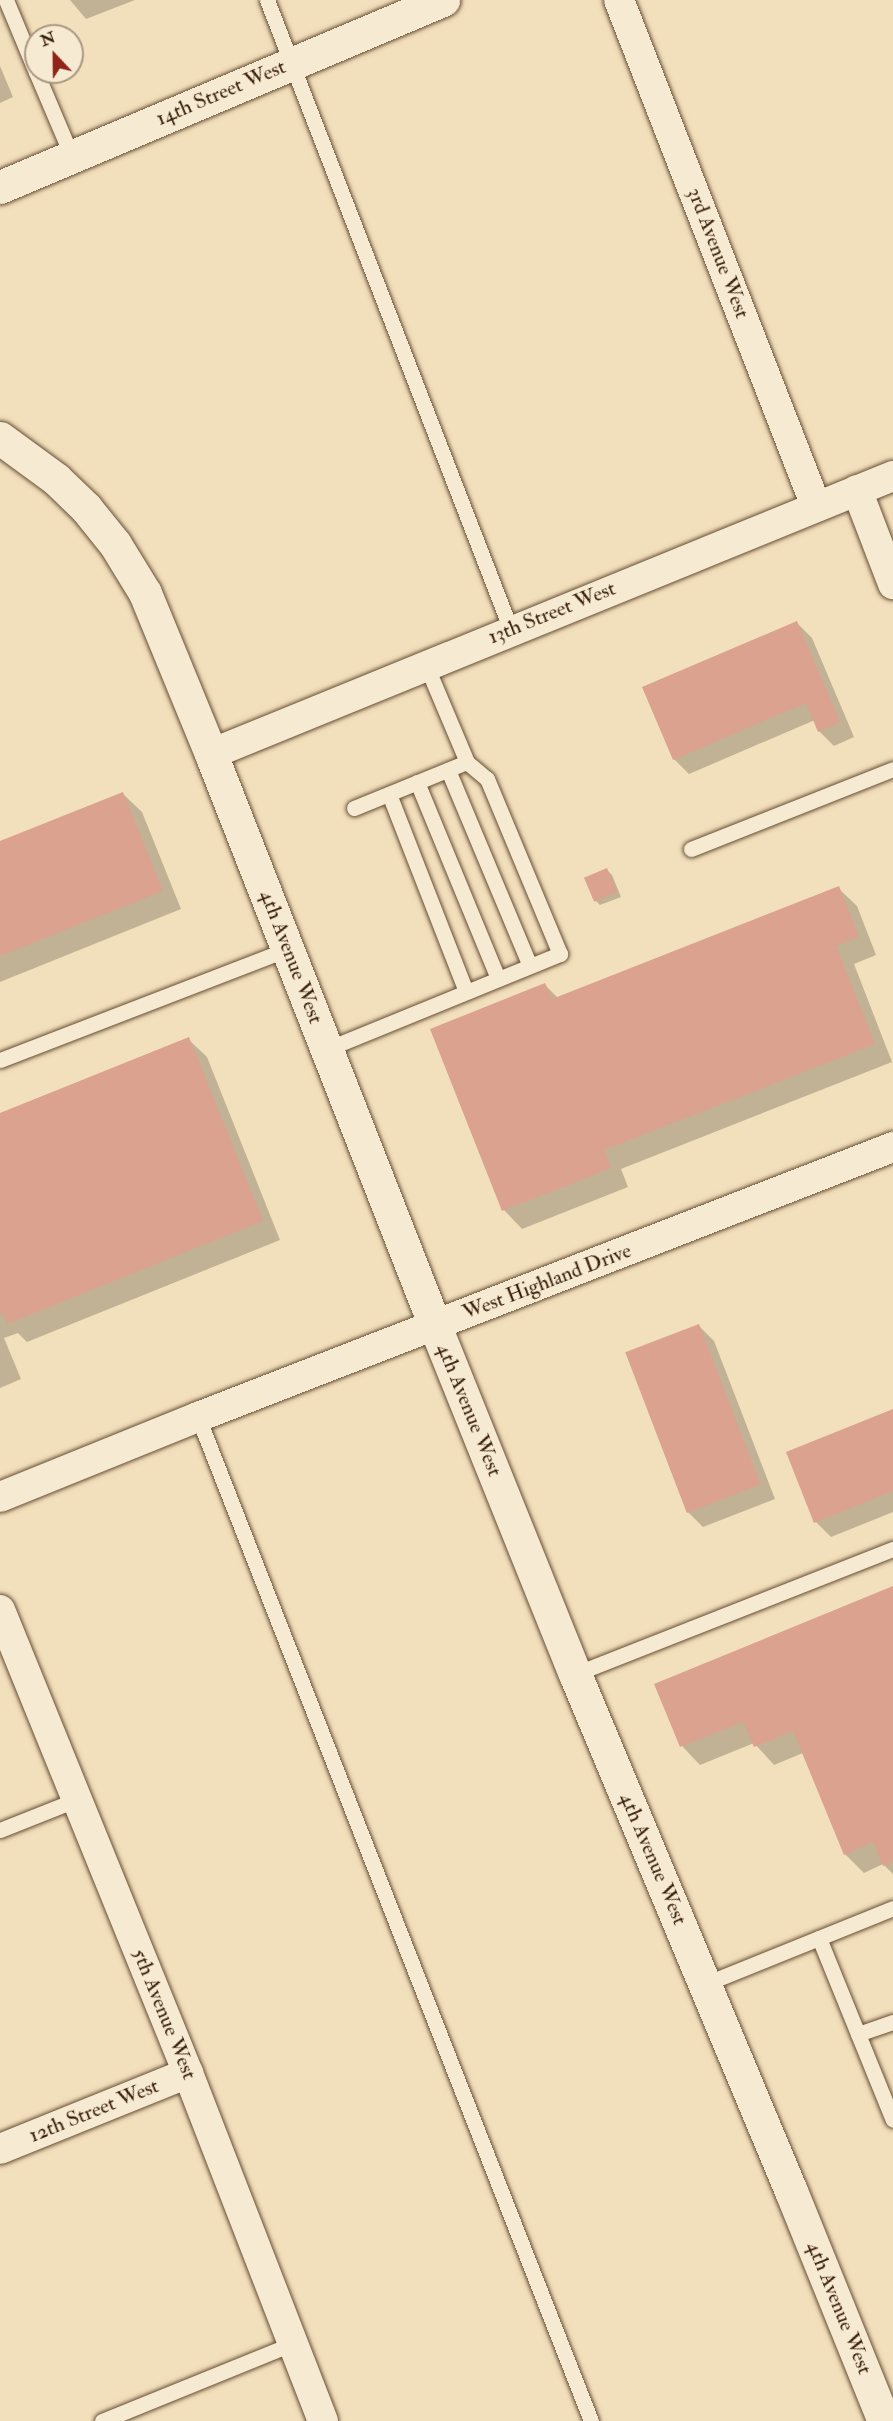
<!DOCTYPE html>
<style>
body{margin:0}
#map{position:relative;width:893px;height:2421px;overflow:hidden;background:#f2dfbb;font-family:"IM FELL Double Pica",serif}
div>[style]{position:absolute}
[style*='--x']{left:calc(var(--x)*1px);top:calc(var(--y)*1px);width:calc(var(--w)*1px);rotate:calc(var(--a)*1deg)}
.shadow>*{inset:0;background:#0003}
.building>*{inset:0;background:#daa28f;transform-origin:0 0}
.roads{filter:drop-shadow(0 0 2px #664e35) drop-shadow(0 0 2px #664e35)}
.lane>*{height:15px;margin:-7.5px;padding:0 7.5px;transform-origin:7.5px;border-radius:7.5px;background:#f7ead3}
.street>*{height:30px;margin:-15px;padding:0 15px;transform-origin:15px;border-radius:15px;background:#f7ead3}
.secondary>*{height:33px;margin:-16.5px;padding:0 16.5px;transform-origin:16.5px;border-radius:16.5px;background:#f7ead3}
span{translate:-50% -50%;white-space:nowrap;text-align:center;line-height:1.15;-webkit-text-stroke:5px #f7ead3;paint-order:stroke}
.street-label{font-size:21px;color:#381e08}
.north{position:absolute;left:24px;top:24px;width:60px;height:60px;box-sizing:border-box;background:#f7ead3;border:2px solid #ab9882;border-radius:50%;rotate:338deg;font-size:16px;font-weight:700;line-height:24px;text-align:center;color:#381e08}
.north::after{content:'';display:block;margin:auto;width:21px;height:27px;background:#8f2418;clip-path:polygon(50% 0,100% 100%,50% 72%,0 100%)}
</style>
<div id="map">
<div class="shadow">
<i style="clip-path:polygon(70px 0,135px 0,86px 19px)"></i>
<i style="clip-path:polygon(0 66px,13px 97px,0 103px)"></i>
<i style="clip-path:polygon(797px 623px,812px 638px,854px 737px,834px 746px,819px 731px,815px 720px,689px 774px,674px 759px)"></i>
<i style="clip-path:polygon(123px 794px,142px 812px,181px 909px,0 982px,0 843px)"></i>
<i style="clip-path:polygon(607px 870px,612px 875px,621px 897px,600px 905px,595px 900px)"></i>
<i style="clip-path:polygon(838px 888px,857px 906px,876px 955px,854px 964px,892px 1062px,621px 1169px,628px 1187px,522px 1229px,504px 1210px,432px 1030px,545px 985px,558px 998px)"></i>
<i style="clip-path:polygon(188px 1039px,207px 1057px,280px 1240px,27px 1342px,18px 1333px,4px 1338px,21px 1379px,0 1388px,0 1115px)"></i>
<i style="clip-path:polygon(699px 1326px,714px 1341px,775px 1499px,703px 1527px,688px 1512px)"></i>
<i style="clip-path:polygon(893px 1411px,893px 1512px,831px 1537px,816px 1522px)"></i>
<i style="clip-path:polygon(893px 1588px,893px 1874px,883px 1864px,864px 1873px,845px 1854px,803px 1753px,774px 1765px,754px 1743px,700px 1765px,682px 1746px)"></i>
</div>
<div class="building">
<i style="clip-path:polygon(797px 621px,840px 722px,818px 732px,806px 703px,673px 760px,642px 687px)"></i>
<i style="clip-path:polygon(123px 792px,163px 891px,0 956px,0 841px)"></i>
<i style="left:607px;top:868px;width:26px;height:25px;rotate:67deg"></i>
<i style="clip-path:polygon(839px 886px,859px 937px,836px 946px,875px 1044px,604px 1150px,611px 1168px,502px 1211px,430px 1029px,545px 983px,552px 999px)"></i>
<i style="clip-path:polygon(189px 1037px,263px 1221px,7px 1324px,3px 1313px,0 1314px,0 1113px)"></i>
<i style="left:699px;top:1324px;width:172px;height:79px;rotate:69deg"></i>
<i style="clip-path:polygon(893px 1409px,893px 1491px,814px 1523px,786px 1452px)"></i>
<i style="clip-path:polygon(893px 1586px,893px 1862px,883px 1866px,873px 1842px,844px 1855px,793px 1731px,754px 1747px,743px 1722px,680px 1747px,654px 1684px)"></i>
</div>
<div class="roads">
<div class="lane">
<i style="--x:6;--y:0;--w:78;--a:67.4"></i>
<i style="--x:267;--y:0;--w:676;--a:68.83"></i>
<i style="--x:36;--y:72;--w:92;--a:67"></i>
<i style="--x:448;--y:770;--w:212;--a:67.3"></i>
<i style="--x:417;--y:782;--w:213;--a:67.6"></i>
<i style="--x:389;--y:794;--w:212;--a:68.7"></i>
<i style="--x:354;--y:808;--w:122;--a:-22.2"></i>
<i style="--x:467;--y:762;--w:105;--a:-112.9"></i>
<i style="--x:691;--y:849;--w:217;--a:-21.6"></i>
<i style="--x:327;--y:1049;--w:252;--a:-22.2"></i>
<i style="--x:560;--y:954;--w:190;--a:-112.6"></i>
<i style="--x:487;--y:779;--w:26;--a:-140"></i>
<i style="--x:0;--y:1060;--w:308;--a:-21.1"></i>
<i style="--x:198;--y:1417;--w:1078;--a:68.62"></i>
<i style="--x:575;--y:1674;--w:342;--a:-21.5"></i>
<i style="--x:0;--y:1830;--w:84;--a:-21.7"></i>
<i style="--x:819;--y:1938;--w:196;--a:67.9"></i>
<i style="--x:705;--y:1984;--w:203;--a:-22"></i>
<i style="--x:858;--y:2034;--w:37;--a:-19"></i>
<i style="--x:102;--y:2421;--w:205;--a:-22.1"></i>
</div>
<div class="street">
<i style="--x:619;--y:0;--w:543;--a:68.73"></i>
<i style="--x:857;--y:490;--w:101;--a:69"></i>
<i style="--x:211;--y:754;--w:736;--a:-22.18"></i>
<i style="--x:0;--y:1497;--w:214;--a:-22"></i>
<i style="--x:198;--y:1417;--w:746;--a:-21.23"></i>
<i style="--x:0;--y:1610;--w:500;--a:67.9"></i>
<i style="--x:188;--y:2073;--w:373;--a:68.8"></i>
<i style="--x:0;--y:2149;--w:203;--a:-22"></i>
</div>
<div class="secondary">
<i style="--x:0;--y:187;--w:481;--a:-22.9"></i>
<i style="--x:0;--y:438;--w:69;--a:36.2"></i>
<i style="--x:56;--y:479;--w:42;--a:44"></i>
<i style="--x:86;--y:508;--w:46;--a:51.1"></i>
<i style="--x:115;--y:544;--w:57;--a:58.5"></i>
<i style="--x:145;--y:593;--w:174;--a:67.7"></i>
<i style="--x:211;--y:754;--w:614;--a:68.61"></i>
<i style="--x:435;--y:1326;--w:375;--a:68.1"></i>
<i style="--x:575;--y:1674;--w:560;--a:67.33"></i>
<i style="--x:791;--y:2191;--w:248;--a:68"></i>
</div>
</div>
<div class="street-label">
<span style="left:221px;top:93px;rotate:-23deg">14th Street West</span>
<span style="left:718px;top:253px;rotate:69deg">3rd Avenue West</span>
<span style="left:552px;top:613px;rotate:-22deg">13th Street West</span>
<span style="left:291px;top:957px;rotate:69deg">4th Avenue West</span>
<span style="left:547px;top:1282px;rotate:-21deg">West Highland Drive</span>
<span style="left:469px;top:1410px;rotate:68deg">4th Avenue West</span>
<span style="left:653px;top:1859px;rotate:67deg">4th Avenue West</span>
<span style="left:164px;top:2014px;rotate:68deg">5th Avenue West</span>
<span style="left:94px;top:2111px;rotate:-22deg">12th Street West</span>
<span style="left:839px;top:2308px;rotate:68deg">4th Avenue West</span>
</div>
<div class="north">N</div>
</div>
